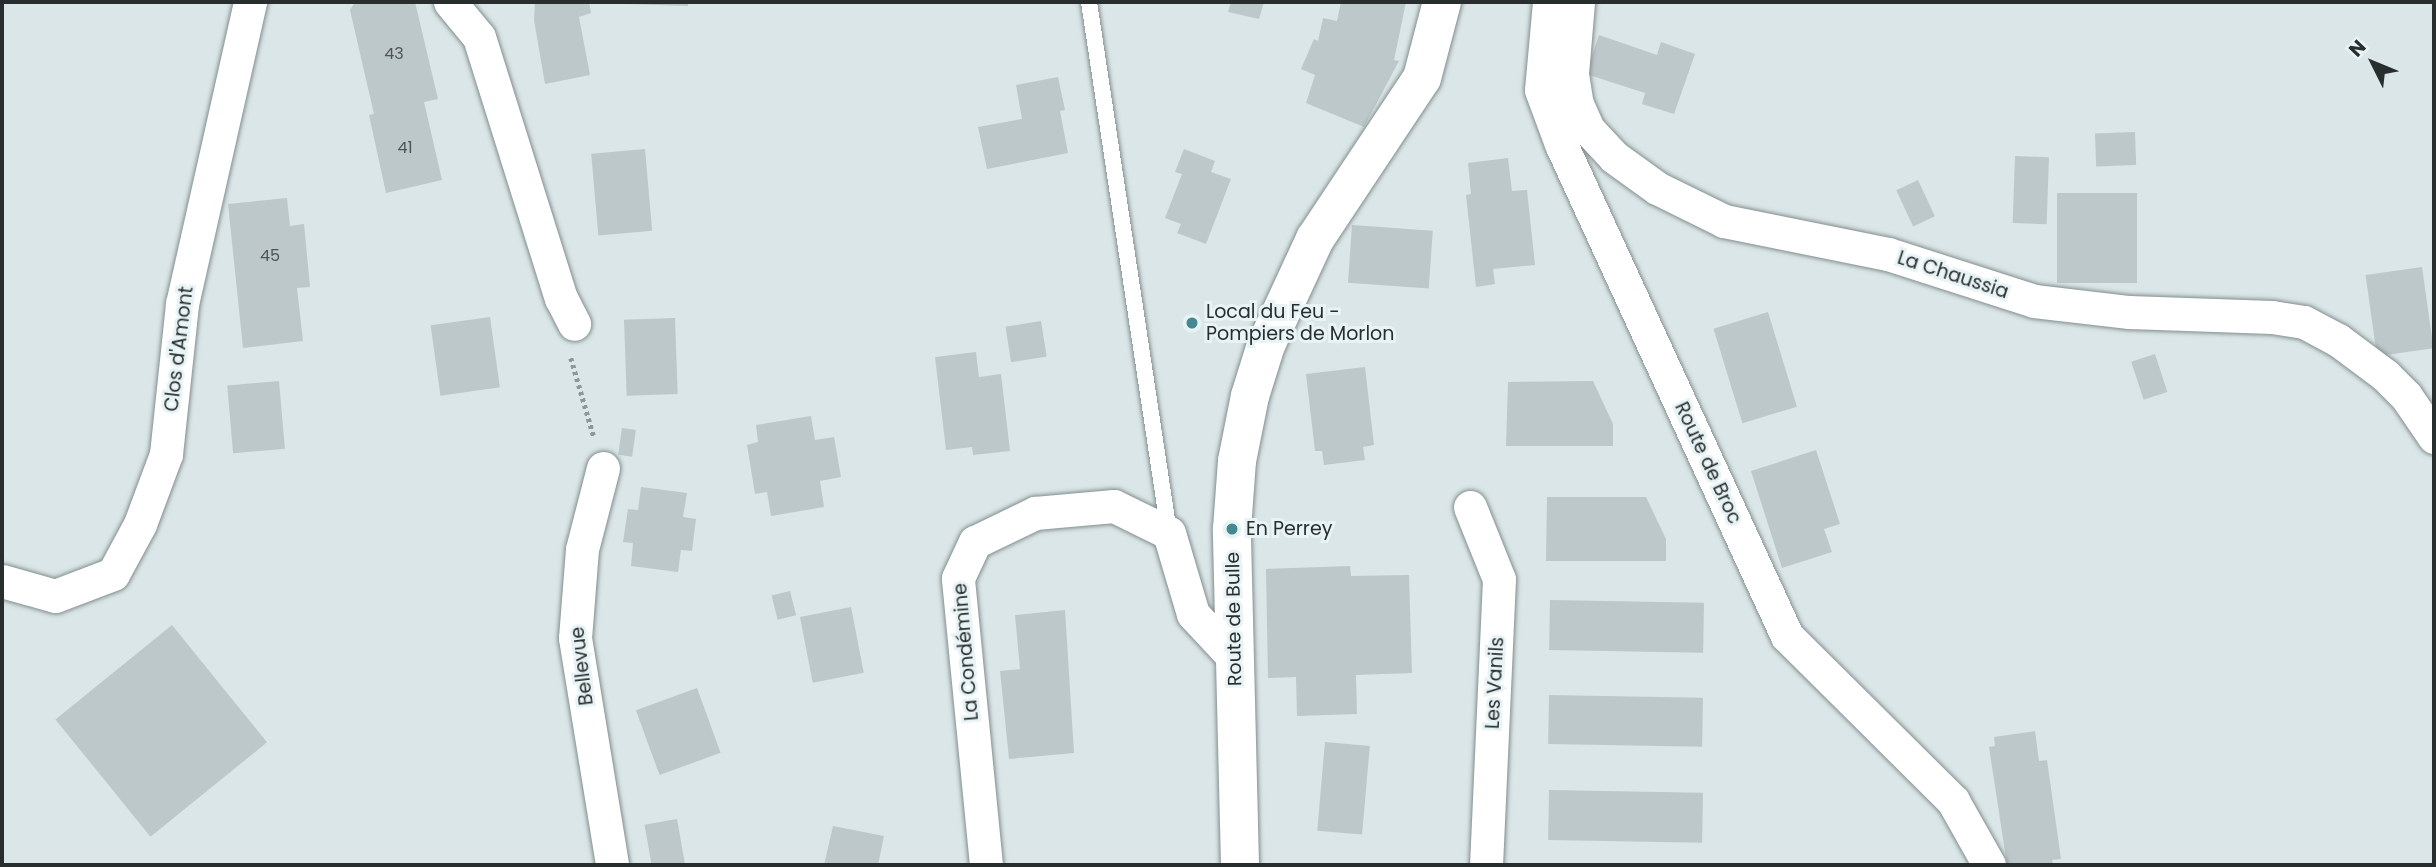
<!DOCTYPE html>
<meta charset="utf-8">
<style>
body{margin:0}
#map{position:relative;width:2436px;height:867px;overflow:hidden;background:#dae6e7;font-family:Poppins,sans-serif}
div>[style]{position:absolute}
[style*='--x']{left:calc(var(--x)*1px);top:calc(var(--y)*1px);width:calc(var(--w)*1px);rotate:calc(var(--a)*1deg)}
.building>*{inset:0;background:#bdc8ca;transform-origin:0 0}
.path>*{height:4.5px;margin-top:-2.25px;transform-origin:0;background:repeating-linear-gradient(90deg,#8f9898 0 3.5px,transparent 0 7px)}
.roads{filter:drop-shadow(0 0 2px #838e8f) drop-shadow(0 0 2px #838e8f)}
.service>*{height:16px;margin:-8px;padding:0 8px;transform-origin:8px;border-radius:8px;background:#fff}
.minor>*{height:33px;margin:-16.5px;padding:0 16.5px;transform-origin:16.5px;border-radius:16.5px;background:#fff}
.tertiary>*{height:38px;margin:-19px;padding:0 19px;transform-origin:19px;border-radius:19px;background:#fff}
.dots>*{width:19px;height:19px;translate:-50% -50%;box-sizing:border-box;border:4px solid #e7f3f5;border-radius:50%}
span{translate:-50% -50%;white-space:nowrap;text-align:center;line-height:1.15;-webkit-text-stroke:6px #e7f3f5;paint-order:stroke}
.number-label{font-size:16px;color:#4d5454}
.number-label span{-webkit-text-stroke-width:0}
.street-label{font-size:19px;color:#282d2d}
.poi-label{font-size:19px;color:#282d2d}
.left{translate:0 -50%;text-align:left}
.frame{position:absolute;inset:0;border:4px solid #282d2d;pointer-events:none}
.north{position:absolute;left:2338px;top:28px;width:70px;height:70px;-webkit-text-stroke:5px #e7f3f5;paint-order:stroke;rotate:313deg;font-size:19px;font-weight:700;line-height:28px;text-align:center;color:#282d2d}
.north::after{content:'';display:block;margin:auto;width:24px;height:32px;background:#282d2d;clip-path:polygon(50% 0,100% 100%,50% 72%,0 100%)}
</style>
<div id="map">
<div class="building">
<i style="clip-path:polygon(355px 2px,415px 2px,438px 99px,424px 102px,442px 180px,386px 193px,369px 115px,374px 114px,350px 10px)"></i>
<i style="clip-path:polygon(535px 2px,589px 2px,591px 13px,579px 17px,590px 75px,545px 84px,534px 20px)"></i>
<i style="clip-path:polygon(626px 2px,688px 2px,688px 6px,626px 4px)"></i>
<i style="clip-path:polygon(1231px 2px,1264px 2px,1259px 19px,1228px 12px)"></i>
<i style="clip-path:polygon(1341px 2px,1406px 2px,1394px 60px,1399px 61px,1364px 127px,1306px 103px,1315px 75px,1301px 69px,1314px 39px,1318px 41px,1323px 18px,1337px 21px)"></i>
<i style="clip-path:polygon(1599px 35px,1657px 55px,1661px 42px,1695px 54px,1674px 114px,1642px 104px,1645px 93px,1586px 74px)"></i>
<i style="clip-path:polygon(1058px 77px,1065px 110px,1060px 111px,1068px 153px,987px 169px,978px 127px,1022px 119px,1016px 85px)"></i>
<i style="left:2135px;top:132px;width:33px;height:40px;rotate:88deg"></i>
<i style="left:645px;top:149px;width:82px;height:54px;rotate:85deg"></i>
<i style="clip-path:polygon(1184px 149px,1215px 161px,1211px 172px,1231px 179px,1206px 244px,1177px 233px,1181px 224px,1165px 218px,1182px 174px,1175px 172px)"></i>
<i style="left:2015px;top:156px;width:34px;height:67px;rotate:2deg"></i>
<i style="clip-path:polygon(1508px 158px,1512px 191px,1527px 190px,1535px 265px,1493px 269px,1495px 284px,1476px 287px,1466px 195px,1471px 194px,1468px 163px)"></i>
<i style="left:1918px;top:180px;width:40px;height:24px;rotate:65deg"></i>
<i style="left:2057px;top:193px;width:80px;height:90px"></i>
<i style="clip-path:polygon(287px 198px,290px 226px,304px 224px,310px 287px,297px 288px,303px 341px,243px 348px,228px 204px)"></i>
<i style="left:1352px;top:225px;width:81px;height:58px;rotate:4deg"></i>
<i style="left:2422px;top:267px;width:82px;height:57px;rotate:82deg"></i>
<i style="left:1768px;top:312px;width:99px;height:57px;rotate:73deg"></i>
<i style="left:490px;top:317px;width:71px;height:60px;rotate:82deg"></i>
<i style="left:675px;top:318px;width:76px;height:51px;rotate:88deg"></i>
<i style="left:1041px;top:321px;width:36px;height:36px;rotate:81deg"></i>
<i style="clip-path:polygon(976px 352px,979px 377px,1001px 374px,1010px 451px,973px 455px,972px 447px,946px 450px,935px 357px)"></i>
<i style="left:2155px;top:354px;width:40px;height:25px;rotate:72deg"></i>
<i style="clip-path:polygon(1365px 367px,1374px 445px,1363px 447px,1365px 460px,1324px 465px,1322px 451px,1315px 451px,1306px 374px)"></i>
<i style="left:279px;top:381px;width:68px;height:52px;rotate:85deg"></i>
<i style="clip-path:polygon(1593px 381px,1613px 424px,1613px 446px,1506px 446px,1508px 382px)"></i>
<i style="clip-path:polygon(811px 416px,815px 440px,834px 437px,841px 477px,820px 481px,824px 507px,771px 516px,767px 492px,755px 494px,747px 445px,758px 442px,756px 425px)"></i>
<i style="left:622px;top:428px;width:14px;height:27px;rotate:8deg"></i>
<i style="clip-path:polygon(1816px 450px,1840px 524px,1824px 529px,1832px 552px,1782px 568px,1751px 471px)"></i>
<i style="clip-path:polygon(641px 487px,687px 493px,683px 517px,696px 519px,692px 551px,681px 550px,678px 572px,631px 566px,633px 543px,623px 542px,628px 509px,638px 510px)"></i>
<i style="clip-path:polygon(1547px 497px,1646px 497px,1666px 539px,1666px 561px,1546px 561px)"></i>
<i style="clip-path:polygon(1350px 566px,1351px 576px,1409px 575px,1412px 673px,1356px 675px,1357px 714px,1297px 716px,1296px 677px,1268px 678px,1266px 569px)"></i>
<i style="left:790px;top:591px;width:25px;height:19px;rotate:76deg"></i>
<i style="left:1550px;top:600px;width:154px;height:50px;rotate:1deg"></i>
<i style="left:851px;top:607px;width:67px;height:52px;rotate:79deg"></i>
<i style="clip-path:polygon(1065px 610px,1074px 753px,1009px 759px,1000px 671px,1020px 669px,1015px 615px)"></i>
<i style="left:172px;top:625px;width:151px;height:150px;rotate:51deg"></i>
<i style="left:697px;top:688px;width:69px;height:65px;rotate:70deg"></i>
<i style="left:1549px;top:695px;width:154px;height:49px;rotate:1deg"></i>
<i style="clip-path:polygon(2035px 731px,2039px 761px,2047px 760px,2061px 859px,2052px 860px,2053px 865px,2007px 865px,1989px 747px,1995px 746px,1994px 737px)"></i>
<i style="left:1325px;top:742px;width:45px;height:89px;rotate:5deg"></i>
<i style="left:1549px;top:790px;width:154px;height:50px;rotate:1deg"></i>
<i style="left:677px;top:819px;width:47px;height:33px;rotate:80deg"></i>
<i style="clip-path:polygon(833px 826px,884px 836px,878px 865px,824px 865px)"></i>
</div>
<div class="path">
<i style="--x:571;--y:358;--w:82;--a:73.8"></i>
</div>
<div class="roads">
<div class="service">
<i style="--x:1089;--y:2;--w:537;--a:81.43"></i>
</div>
<div class="minor">
<i style="--x:450;--y:2;--w:45;--a:50.4"></i>
<i style="--x:479;--y:37;--w:274;--a:72.6"></i>
<i style="--x:561;--y:298;--w:29;--a:63"></i>
<i style="--x:1549;--y:2;--w:88;--a:95.2"></i>
<i style="--x:1541;--y:90;--w:58;--a:69.7"></i>
<i style="--x:1561;--y:144;--w:541;--a:65.33"></i>
<i style="--x:1787;--y:636;--w:234;--a:44.8"></i>
<i style="--x:1953;--y:801;--w:73;--a:60.6"></i>
<i style="--x:1578;--y:2;--w:72;--a:94.8"></i>
<i style="--x:1572;--y:74;--w:30;--a:81"></i>
<i style="--x:1577;--y:104;--w:27;--a:66"></i>
<i style="--x:1588;--y:129;--w:38;--a:47"></i>
<i style="--x:1614;--y:157;--w:53;--a:35.8"></i>
<i style="--x:1657;--y:188;--w:75;--a:26.2"></i>
<i style="--x:1724;--y:221;--w:167;--a:11.4"></i>
<i style="--x:1888;--y:254;--w:153;--a:17.8"></i>
<i style="--x:2034;--y:301;--w:96;--a:6.6"></i>
<i style="--x:2129;--y:312;--w:143;--a:2"></i>
<i style="--x:2272;--y:317;--w:32;--a:9"></i>
<i style="--x:2304;--y:322;--w:38;--a:28"></i>
<i style="--x:2338;--y:340;--w:59;--a:36.7"></i>
<i style="--x:2385;--y:375;--w:30;--a:45"></i>
<i style="--x:2406;--y:396;--w:50;--a:55.7"></i>
<i style="--x:603;--y:468;--w:84;--a:104.5"></i>
<i style="--x:582;--y:549;--w:89;--a:94.5"></i>
<i style="--x:575;--y:638;--w:230;--a:80.7"></i>
<i style="--x:1470;--y:507;--w:78;--a:68.1"></i>
<i style="--x:1499;--y:579;--w:286;--a:92.6"></i>
<i style="--x:2;--y:581;--w:55;--a:15.8"></i>
<i style="--x:55;--y:596;--w:62;--a:-20.8"></i>
<i style="--x:113;--y:574;--w:57;--a:-61.6"></i>
<i style="--x:140;--y:524;--w:75;--a:-69.6"></i>
<i style="--x:166;--y:454;--w:151;--a:-83.9"></i>
<i style="--x:182;--y:304;--w:310;--a:-77.3"></i>
<i style="--x:986;--y:865;--w:288;--a:-95.6"></i>
<i style="--x:958;--y:578;--w:40;--a:-65"></i>
<i style="--x:975;--y:542;--w:67;--a:-25.8"></i>
<i style="--x:1035;--y:513;--w:79;--a:-5.1"></i>
<i style="--x:1114;--y:506;--w:61;--a:26.1"></i>
<i style="--x:1169;--y:533;--w:84;--a:73.5"></i>
<i style="--x:1193;--y:614;--w:62;--a:47"></i>
</div>
<div class="tertiary">
<i style="--x:1240;--y:865;--w:336;--a:-91.4"></i>
<i style="--x:1232;--y:529;--w:68;--a:-85.8"></i>
<i style="--x:1237;--y:461;--w:66;--a:-78.7"></i>
<i style="--x:1250;--y:396;--w:53;--a:-72.6"></i>
<i style="--x:1266;--y:345;--w:117;--a:-65.2"></i>
<i style="--x:1315;--y:239;--w:193;--a:-56.4"></i>
<i style="--x:1422;--y:78;--w:79;--a:-75.3"></i>
</div>
</div>
<div class="dots">
<i style="left:1192px;top:323px;background:#428991"></i>
<i style="left:1232px;top:529px;background:#428991"></i>
</div>
<div class="number-label">
<span style="left:394px;top:54px">43</span>
<span style="left:405px;top:148px">41</span>
<span style="left:270px;top:256px">45</span>
</div>
<div class="street-label">
<span style="left:1953px;top:275px;rotate:18deg">La Chaussia</span>
<span style="left:179px;top:349px;rotate:-83deg">Clos d'Amont</span>
<span style="left:1708px;top:463px;rotate:65deg">Route de Broc</span>
<span style="left:1234px;top:619px;rotate:-91deg">Route de Bulle</span>
<span style="left:966px;top:652px;rotate:-95deg">La Condémine</span>
<span style="left:582px;top:666px;rotate:-97deg">Bellevue</span>
<span style="left:1495px;top:683px;rotate:-87deg">Les Vanils</span>
</div>
<div class="poi-label">
<span class="left" style="left:1206px;top:323px">Local du Feu -<br>Pompiers de Morlon</span>
<span class="left" style="left:1246px;top:529px">En Perrey</span>
</div>
<div class="frame"></div>
<div class="north">N</div>
</div>
